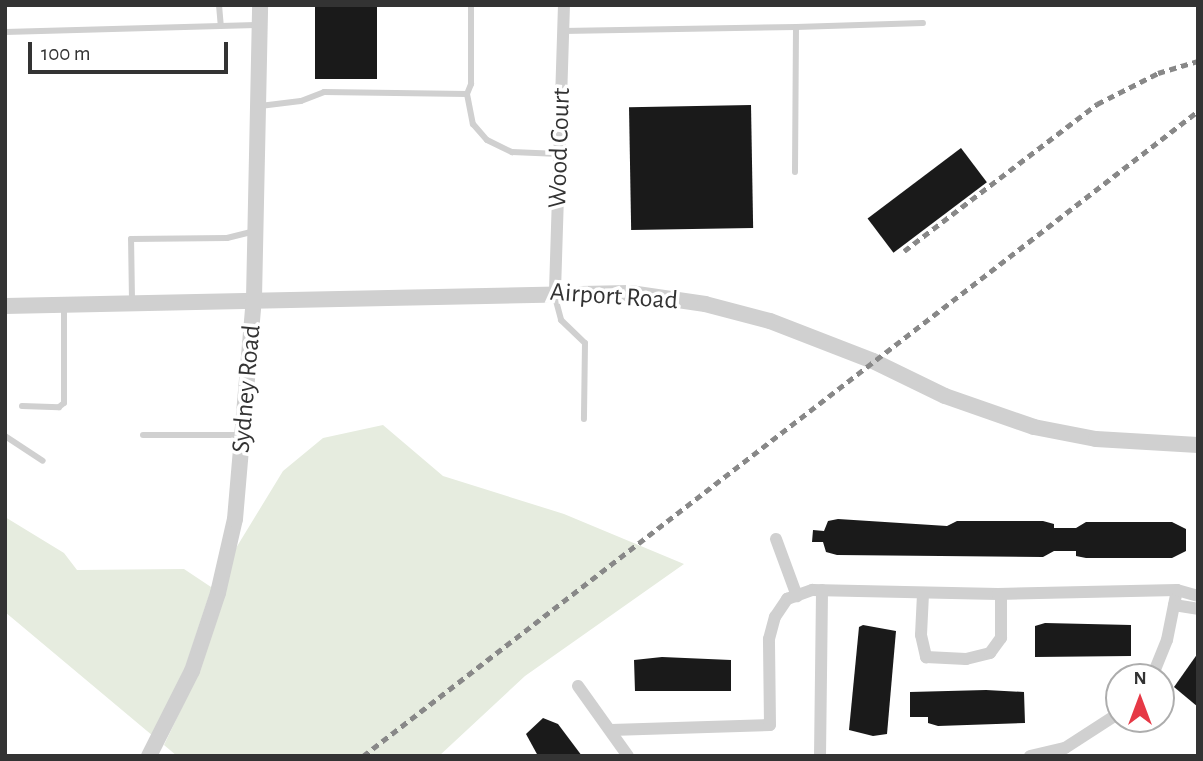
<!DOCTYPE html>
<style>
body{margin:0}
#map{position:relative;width:1203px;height:761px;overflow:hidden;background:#fff;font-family:"Alegreya Sans",sans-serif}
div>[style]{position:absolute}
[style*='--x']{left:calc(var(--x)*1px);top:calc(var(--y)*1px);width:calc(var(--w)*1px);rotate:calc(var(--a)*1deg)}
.green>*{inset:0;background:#e6ecdf}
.building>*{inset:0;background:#1a1a1a;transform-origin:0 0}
.service>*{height:6px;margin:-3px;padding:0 3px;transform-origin:3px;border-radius:3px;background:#d0d0d0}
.minor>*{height:12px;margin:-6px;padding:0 6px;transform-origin:6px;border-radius:6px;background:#d0d0d0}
.tertiary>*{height:16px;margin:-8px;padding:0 8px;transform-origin:8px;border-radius:8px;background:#d0d0d0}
.rail>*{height:4.5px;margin-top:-2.25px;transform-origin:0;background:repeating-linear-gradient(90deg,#888 0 7px,transparent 0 12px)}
span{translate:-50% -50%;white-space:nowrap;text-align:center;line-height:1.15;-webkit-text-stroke:7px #fff;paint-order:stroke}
.street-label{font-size:26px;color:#333}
.frame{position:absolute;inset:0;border:7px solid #333;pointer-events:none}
.north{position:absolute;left:1105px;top:663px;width:70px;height:70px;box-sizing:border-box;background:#fff;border:2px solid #adadad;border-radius:50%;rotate:0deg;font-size:19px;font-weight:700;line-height:28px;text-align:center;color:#333}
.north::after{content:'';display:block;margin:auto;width:24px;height:32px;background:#e63946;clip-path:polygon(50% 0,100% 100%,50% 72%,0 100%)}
.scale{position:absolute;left:28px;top:42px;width:200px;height:32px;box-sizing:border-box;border:4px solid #333;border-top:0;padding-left:9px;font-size:21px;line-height:24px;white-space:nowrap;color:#333;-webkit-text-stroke:5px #fff;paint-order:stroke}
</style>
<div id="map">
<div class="green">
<i style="clip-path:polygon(383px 425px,443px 476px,564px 514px,684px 564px,525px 676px,439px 756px,177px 756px,164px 745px,198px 674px,236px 548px,283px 471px,323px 438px)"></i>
<i style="clip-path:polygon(5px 517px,64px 553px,77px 570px,184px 569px,211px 587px,213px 584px,185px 668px,153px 736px,5px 612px)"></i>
</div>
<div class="building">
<i style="left:315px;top:5px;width:62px;height:74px"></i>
<i style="left:751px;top:105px;width:123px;height:122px;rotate:89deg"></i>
<i style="left:961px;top:148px;width:43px;height:117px;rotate:53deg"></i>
<i style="clip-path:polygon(838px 519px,947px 526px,957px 521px,1043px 521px,1054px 524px,1054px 528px,1076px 528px,1086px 522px,1172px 522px,1186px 529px,1186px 551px,1172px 558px,1086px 558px,1076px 556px,1076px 551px,1054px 551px,1043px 557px,837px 555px,826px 552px,823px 542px,812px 542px,813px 530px,824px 531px,828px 521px)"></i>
<i style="clip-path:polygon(1045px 623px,1131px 625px,1131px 656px,1035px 657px,1035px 626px)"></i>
<i style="clip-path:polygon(863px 625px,896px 631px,887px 734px,873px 736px,849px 730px,859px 627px)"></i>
<i style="clip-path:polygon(1198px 653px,1198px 707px,1174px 687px)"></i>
<i style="clip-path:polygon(662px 657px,731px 660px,731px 691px,635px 691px,634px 660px)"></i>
<i style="clip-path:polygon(986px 690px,1024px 692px,1025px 723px,938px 726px,928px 723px,928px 717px,910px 717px,910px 692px)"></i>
<i style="clip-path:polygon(543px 718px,558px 724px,582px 756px,538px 756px,526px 734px)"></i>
</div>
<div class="service">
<i style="--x:219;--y:5;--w:21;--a:85"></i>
<i style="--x:796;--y:27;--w:127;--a:-1.8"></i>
<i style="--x:563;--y:31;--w:233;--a:-1"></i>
<i style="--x:796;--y:27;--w:145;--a:90.4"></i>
<i style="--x:5;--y:32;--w:253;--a:-1.6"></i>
<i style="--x:467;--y:94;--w:31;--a:79"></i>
<i style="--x:473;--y:124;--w:21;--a:49"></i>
<i style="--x:487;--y:140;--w:28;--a:26"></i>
<i style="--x:512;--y:152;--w:47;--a:2.4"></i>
<i style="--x:260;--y:106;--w:41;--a:-7"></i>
<i style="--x:301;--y:101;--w:25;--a:-21"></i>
<i style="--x:324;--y:92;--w:143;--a:0.8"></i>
<i style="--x:467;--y:94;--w:11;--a:-68"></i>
<i style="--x:471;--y:84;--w:79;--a:-90"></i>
<i style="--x:555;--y:297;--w:24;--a:75"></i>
<i style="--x:561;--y:320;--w:33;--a:44"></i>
<i style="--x:585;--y:343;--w:76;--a:90.8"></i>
<i style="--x:132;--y:300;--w:61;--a:-90.9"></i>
<i style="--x:131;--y:239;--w:96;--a:-0.6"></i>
<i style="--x:227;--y:238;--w:29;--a:-14"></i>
<i style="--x:22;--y:406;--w:37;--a:2"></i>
<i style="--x:59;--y:407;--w:6;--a:-39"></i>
<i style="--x:64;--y:403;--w:96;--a:-90"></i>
<i style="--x:143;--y:435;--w:99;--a:0"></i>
<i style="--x:5;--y:436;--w:45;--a:33.3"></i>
</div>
<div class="minor">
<i style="--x:555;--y:291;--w:286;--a:-88.2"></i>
<i style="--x:776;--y:539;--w:61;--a:69.8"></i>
<i style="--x:923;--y:594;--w:41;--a:92.8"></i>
<i style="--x:921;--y:635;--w:23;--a:77"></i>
<i style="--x:926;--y:657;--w:40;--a:2.9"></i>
<i style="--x:966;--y:659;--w:25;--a:-14"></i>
<i style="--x:990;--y:653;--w:19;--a:-54"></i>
<i style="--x:1001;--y:638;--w:44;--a:-90"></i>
<i style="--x:1174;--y:605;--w:24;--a:9"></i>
<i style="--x:1152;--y:677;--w:40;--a:-68"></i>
<i style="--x:1167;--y:640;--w:51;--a:-78.7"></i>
<i style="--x:578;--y:686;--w:86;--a:54.5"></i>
<i style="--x:611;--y:730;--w:159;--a:-1.8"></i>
<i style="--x:770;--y:725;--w:86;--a:-90.7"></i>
<i style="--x:769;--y:639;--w:23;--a:-75"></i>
<i style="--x:775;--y:617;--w:22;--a:-56"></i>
<i style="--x:787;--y:599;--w:27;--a:-20"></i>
<i style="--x:812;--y:590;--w:186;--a:1.2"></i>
<i style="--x:998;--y:594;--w:179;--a:-1.3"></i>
<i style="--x:1177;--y:590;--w:22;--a:16"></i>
<i style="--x:820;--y:756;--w:166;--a:-89.3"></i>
<i style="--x:1030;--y:756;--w:36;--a:-13"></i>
<i style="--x:1065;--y:748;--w:64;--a:-32.9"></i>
</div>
<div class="tertiary">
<i style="--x:5;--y:306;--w:625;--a:-1.19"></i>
<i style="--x:630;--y:293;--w:76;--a:8.3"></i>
<i style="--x:705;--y:304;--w:67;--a:14.7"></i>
<i style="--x:770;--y:321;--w:110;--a:21.2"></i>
<i style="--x:873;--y:361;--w:80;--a:25.9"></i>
<i style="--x:945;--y:396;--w:94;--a:19.2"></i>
<i style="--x:1034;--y:427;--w:63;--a:11"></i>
<i style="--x:1096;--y:439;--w:102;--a:3.4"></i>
<i style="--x:149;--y:756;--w:95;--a:-63.2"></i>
<i style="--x:192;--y:671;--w:82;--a:-71.6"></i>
<i style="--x:218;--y:593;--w:76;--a:-77.1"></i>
<i style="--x:235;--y:519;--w:222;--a:-85.1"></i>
<i style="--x:254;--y:298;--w:293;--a:-88.8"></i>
</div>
<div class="rail">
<i style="--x:904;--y:251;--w:243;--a:-37.3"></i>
<i style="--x:1097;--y:104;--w:68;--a:-26.9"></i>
<i style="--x:1158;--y:73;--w:42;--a:-16.7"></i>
<i style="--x:363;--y:756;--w:1055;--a:-37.68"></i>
</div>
<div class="street-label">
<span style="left:560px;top:148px;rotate:-88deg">Wood Court</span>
<span style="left:614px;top:297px;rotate:4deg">Airport Road</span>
<span style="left:247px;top:389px;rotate:-85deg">Sydney Road</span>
</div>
<div class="frame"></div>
<div class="north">N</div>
<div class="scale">100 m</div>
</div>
